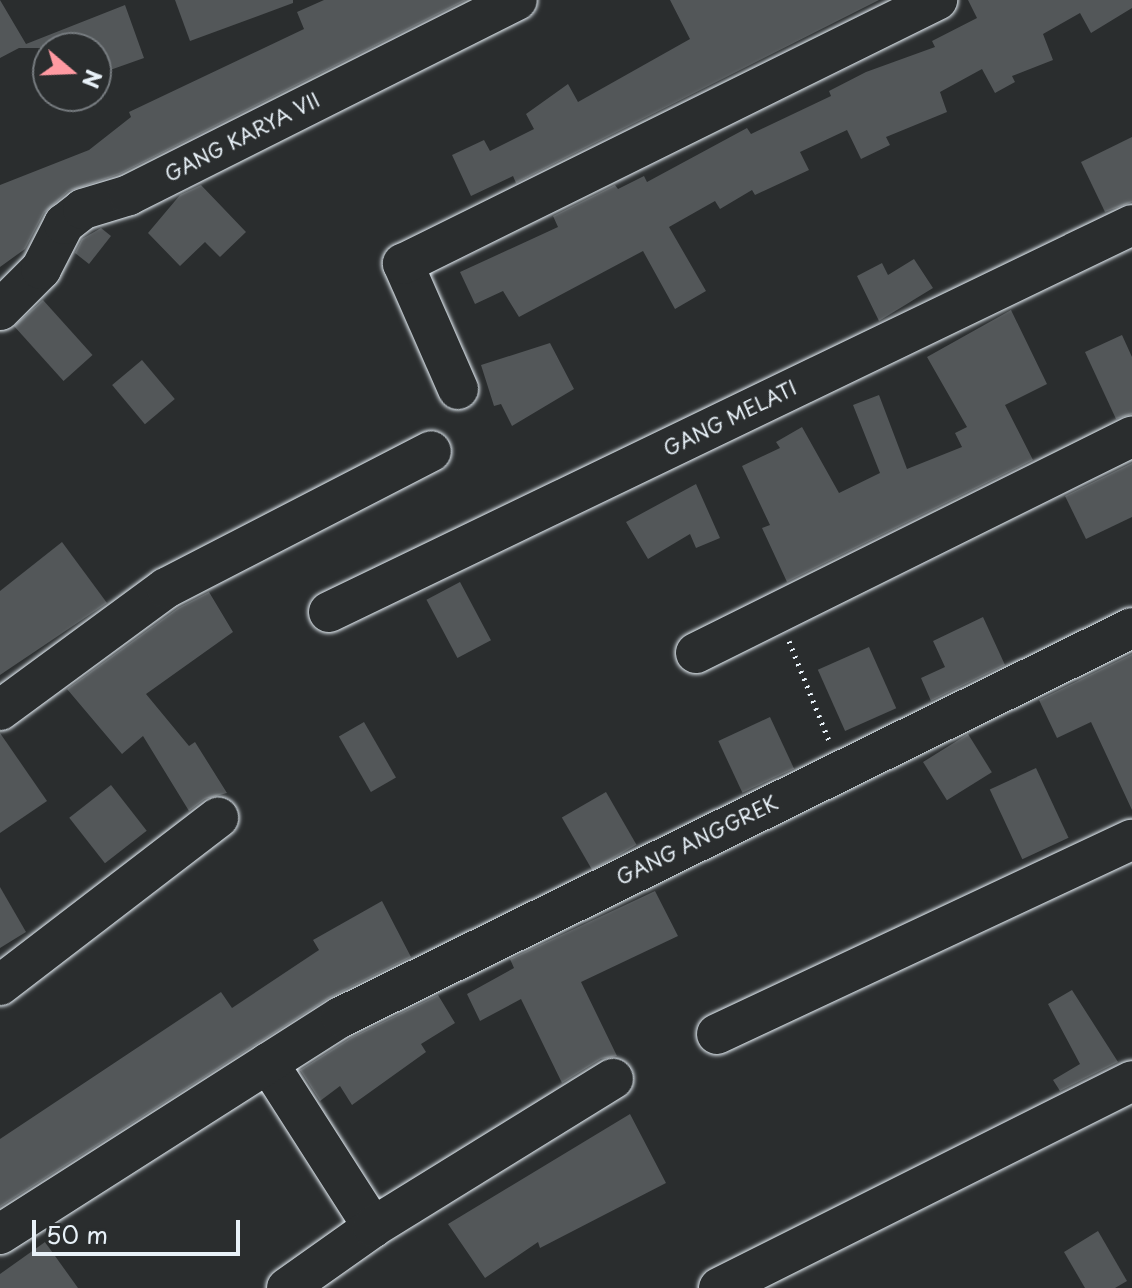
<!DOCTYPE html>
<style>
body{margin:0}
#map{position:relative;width:1132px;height:1288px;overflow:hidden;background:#2a2d2e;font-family:"Playpen Sans",sans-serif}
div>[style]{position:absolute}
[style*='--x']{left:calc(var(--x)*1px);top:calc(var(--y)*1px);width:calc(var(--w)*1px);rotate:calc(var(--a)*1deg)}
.building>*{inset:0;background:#535759;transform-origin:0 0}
.path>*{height:5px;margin-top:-2.5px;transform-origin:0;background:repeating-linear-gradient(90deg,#e8f1f8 0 2px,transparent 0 8px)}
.roads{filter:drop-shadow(0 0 2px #e8f1f8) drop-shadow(0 0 2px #e8f1f8)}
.minor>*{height:40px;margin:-20px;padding:0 20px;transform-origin:20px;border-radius:20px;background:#2a2d2e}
span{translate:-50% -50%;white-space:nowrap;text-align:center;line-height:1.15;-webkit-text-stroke:6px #2a2d2e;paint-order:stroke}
.street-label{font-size:20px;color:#e8f1f8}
.north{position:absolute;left:32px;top:32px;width:80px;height:80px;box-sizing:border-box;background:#2a2d2e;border:2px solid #767b7f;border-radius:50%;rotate:109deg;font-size:22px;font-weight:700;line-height:32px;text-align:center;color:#e8f1f8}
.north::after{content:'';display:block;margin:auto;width:28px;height:36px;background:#ff9aa2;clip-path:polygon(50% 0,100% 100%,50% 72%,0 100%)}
.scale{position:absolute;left:32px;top:1220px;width:208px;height:36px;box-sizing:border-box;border:4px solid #e8f1f8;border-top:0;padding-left:10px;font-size:24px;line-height:28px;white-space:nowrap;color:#e8f1f8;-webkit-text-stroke:6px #2a2d2e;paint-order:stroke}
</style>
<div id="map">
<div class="building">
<i style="clip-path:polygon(0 0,26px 44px,125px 5px,144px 58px,96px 75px,96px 48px,19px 48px,0 58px)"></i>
<i style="clip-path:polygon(175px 0,293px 0,293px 3px,190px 41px)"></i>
<i style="clip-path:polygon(324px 0,466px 0,120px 174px,69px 191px,44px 213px,25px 249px,0 267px,0 185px,89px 150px,131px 117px,129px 112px,304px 29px,297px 12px)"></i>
<i style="clip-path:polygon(670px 0,879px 0,516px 183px,513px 176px,471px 196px,452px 155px,484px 140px,490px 151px,534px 129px,526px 114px,568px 84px,578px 102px,690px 39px)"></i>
<i style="clip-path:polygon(968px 0,1132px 0,1132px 8px,1091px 33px,1080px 13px,1043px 34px,1053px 60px,1012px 76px,1015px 82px,995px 93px,982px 69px,940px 92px,947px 112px,886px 137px,890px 145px,861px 159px,847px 130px,800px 152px,809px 170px,755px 195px,752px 190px,720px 209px,715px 201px,669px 227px,706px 291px,675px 309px,643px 251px,519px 317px,503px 291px,475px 304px,460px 272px,558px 227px,553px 216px,615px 185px,618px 189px,644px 176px,647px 182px,747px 128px,751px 134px,831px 96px,829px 91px,866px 72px,935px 47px,932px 41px,977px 18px)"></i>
<i style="clip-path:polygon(1132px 137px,1132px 202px,1105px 212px,1081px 162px)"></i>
<i style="clip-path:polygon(201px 185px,246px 232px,220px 257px,205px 242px,180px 266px,148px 233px,180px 195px)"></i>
<i style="clip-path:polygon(101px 228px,111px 236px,89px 264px,75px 253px,82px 239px)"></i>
<i style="clip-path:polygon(914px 259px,933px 288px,879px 321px,857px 276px,882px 263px,888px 275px)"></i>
<i style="left:43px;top:300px;width:74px;height:39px;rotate:48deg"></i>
<i style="clip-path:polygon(1011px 310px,1047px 384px,1005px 405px,1033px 460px,787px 582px,762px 528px,770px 525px,742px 466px,780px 448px,776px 442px,802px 427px,839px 493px,880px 473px,853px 405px,879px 395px,907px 469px,962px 447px,955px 433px,967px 427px,927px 357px)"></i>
<i style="clip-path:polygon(1122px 335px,1132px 357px,1132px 414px,1116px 419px,1085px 352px)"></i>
<i style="clip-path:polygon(550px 343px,574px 389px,512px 426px,501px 404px,494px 406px,481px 365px)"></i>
<i style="left:142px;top:360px;width:51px;height:39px;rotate:50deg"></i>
<i style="clip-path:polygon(1132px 463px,1132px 517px,1086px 539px,1065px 496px)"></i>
<i style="clip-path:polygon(696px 484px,720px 538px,696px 548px,690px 534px,648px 559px,626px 522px)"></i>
<i style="clip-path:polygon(62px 542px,107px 603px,0 675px,0 591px)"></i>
<i style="left:460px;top:582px;width:66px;height:38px;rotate:62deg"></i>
<i style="clip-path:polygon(209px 592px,233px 632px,146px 694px,189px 746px,195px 742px,227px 793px,205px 799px,189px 811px,143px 736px,122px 754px,67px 689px,178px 608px)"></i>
<i style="clip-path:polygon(983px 617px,1005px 665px,931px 701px,921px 678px,945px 667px,933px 641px)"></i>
<i style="left:869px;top:647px;width:67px;height:56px;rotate:66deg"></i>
<i style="clip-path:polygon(1132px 654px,1132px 810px,1091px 722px,1057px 738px,1039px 700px)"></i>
<i style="left:770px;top:717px;width:57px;height:57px;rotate:65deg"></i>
<i style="left:364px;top:722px;width:64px;height:29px;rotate:60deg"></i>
<i style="clip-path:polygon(0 733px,47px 801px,0 833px)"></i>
<i style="left:968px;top:734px;width:45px;height:53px;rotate:58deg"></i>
<i style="left:1036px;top:768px;width:77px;height:51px;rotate:65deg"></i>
<i style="left:111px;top:785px;width:58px;height:53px;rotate:52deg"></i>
<i style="left:606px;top:792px;width:61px;height:51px;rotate:60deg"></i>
<i style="clip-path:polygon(0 887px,26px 932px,0 948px)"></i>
<i style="clip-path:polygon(655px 891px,678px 936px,581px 982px,617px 1056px,601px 1059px,562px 1083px,521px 999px,480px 1021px,467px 994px,514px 968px,510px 959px)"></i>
<i style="clip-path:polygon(382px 901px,411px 957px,329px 998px,0 1207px,0 1139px,221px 992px,232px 1008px,319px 950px,313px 940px)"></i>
<i style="clip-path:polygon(1072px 990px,1118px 1062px,1060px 1091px,1053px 1080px,1080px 1064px,1048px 1004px)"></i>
<i style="clip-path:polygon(438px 995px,455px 1023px,421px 1044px,426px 1052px,352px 1105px,340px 1086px,320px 1101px,300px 1070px,352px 1037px)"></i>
<i style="clip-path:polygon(630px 1114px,666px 1183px,540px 1248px,538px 1242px,485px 1278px,448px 1224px)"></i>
<i style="clip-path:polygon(1098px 1231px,1127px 1281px,1115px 1288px,1085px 1288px,1064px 1252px)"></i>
<i style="clip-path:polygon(45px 1242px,78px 1288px,0 1288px,0 1274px)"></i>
</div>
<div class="path">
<i style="--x:789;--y:641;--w:110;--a:68.1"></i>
</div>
<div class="roads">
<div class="minor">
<i style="--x:0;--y:310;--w:58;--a:-45"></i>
<i style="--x:41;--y:269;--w:51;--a:-62.9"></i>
<i style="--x:64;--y:224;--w:24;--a:-38"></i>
<i style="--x:83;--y:209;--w:48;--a:-16.9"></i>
<i style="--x:129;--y:195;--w:434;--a:-26.7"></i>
<i style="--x:458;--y:389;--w:137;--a:-113.7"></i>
<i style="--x:403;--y:264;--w:596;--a:-26.31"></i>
<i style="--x:329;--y:612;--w:891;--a:-25.73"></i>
<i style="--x:696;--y:653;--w:487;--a:-26.4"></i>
<i style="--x:0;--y:710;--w:206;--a:-36.3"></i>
<i style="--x:166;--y:588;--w:298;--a:-27.3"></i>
<i style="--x:0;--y:985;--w:275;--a:-37.5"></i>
<i style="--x:717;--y:1034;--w:458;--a:-25.1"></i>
<i style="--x:268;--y:1063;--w:195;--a:57.4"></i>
<i style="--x:0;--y:1234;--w:404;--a:-32.5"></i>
<i style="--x:341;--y:1017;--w:881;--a:-26.19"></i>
<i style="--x:287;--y:1288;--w:105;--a:-35.3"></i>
<i style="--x:373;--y:1227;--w:282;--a:-31.7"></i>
<i style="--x:719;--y:1288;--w:462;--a:-26.6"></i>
</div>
</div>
<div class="street-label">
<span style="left:242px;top:137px;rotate:-27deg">GANG KARYA VII</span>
<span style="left:730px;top:418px;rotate:-26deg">GANG MELATI</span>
<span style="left:697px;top:840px;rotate:-26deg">GANG ANGGREK</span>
</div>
<div class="north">N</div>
<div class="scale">50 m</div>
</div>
